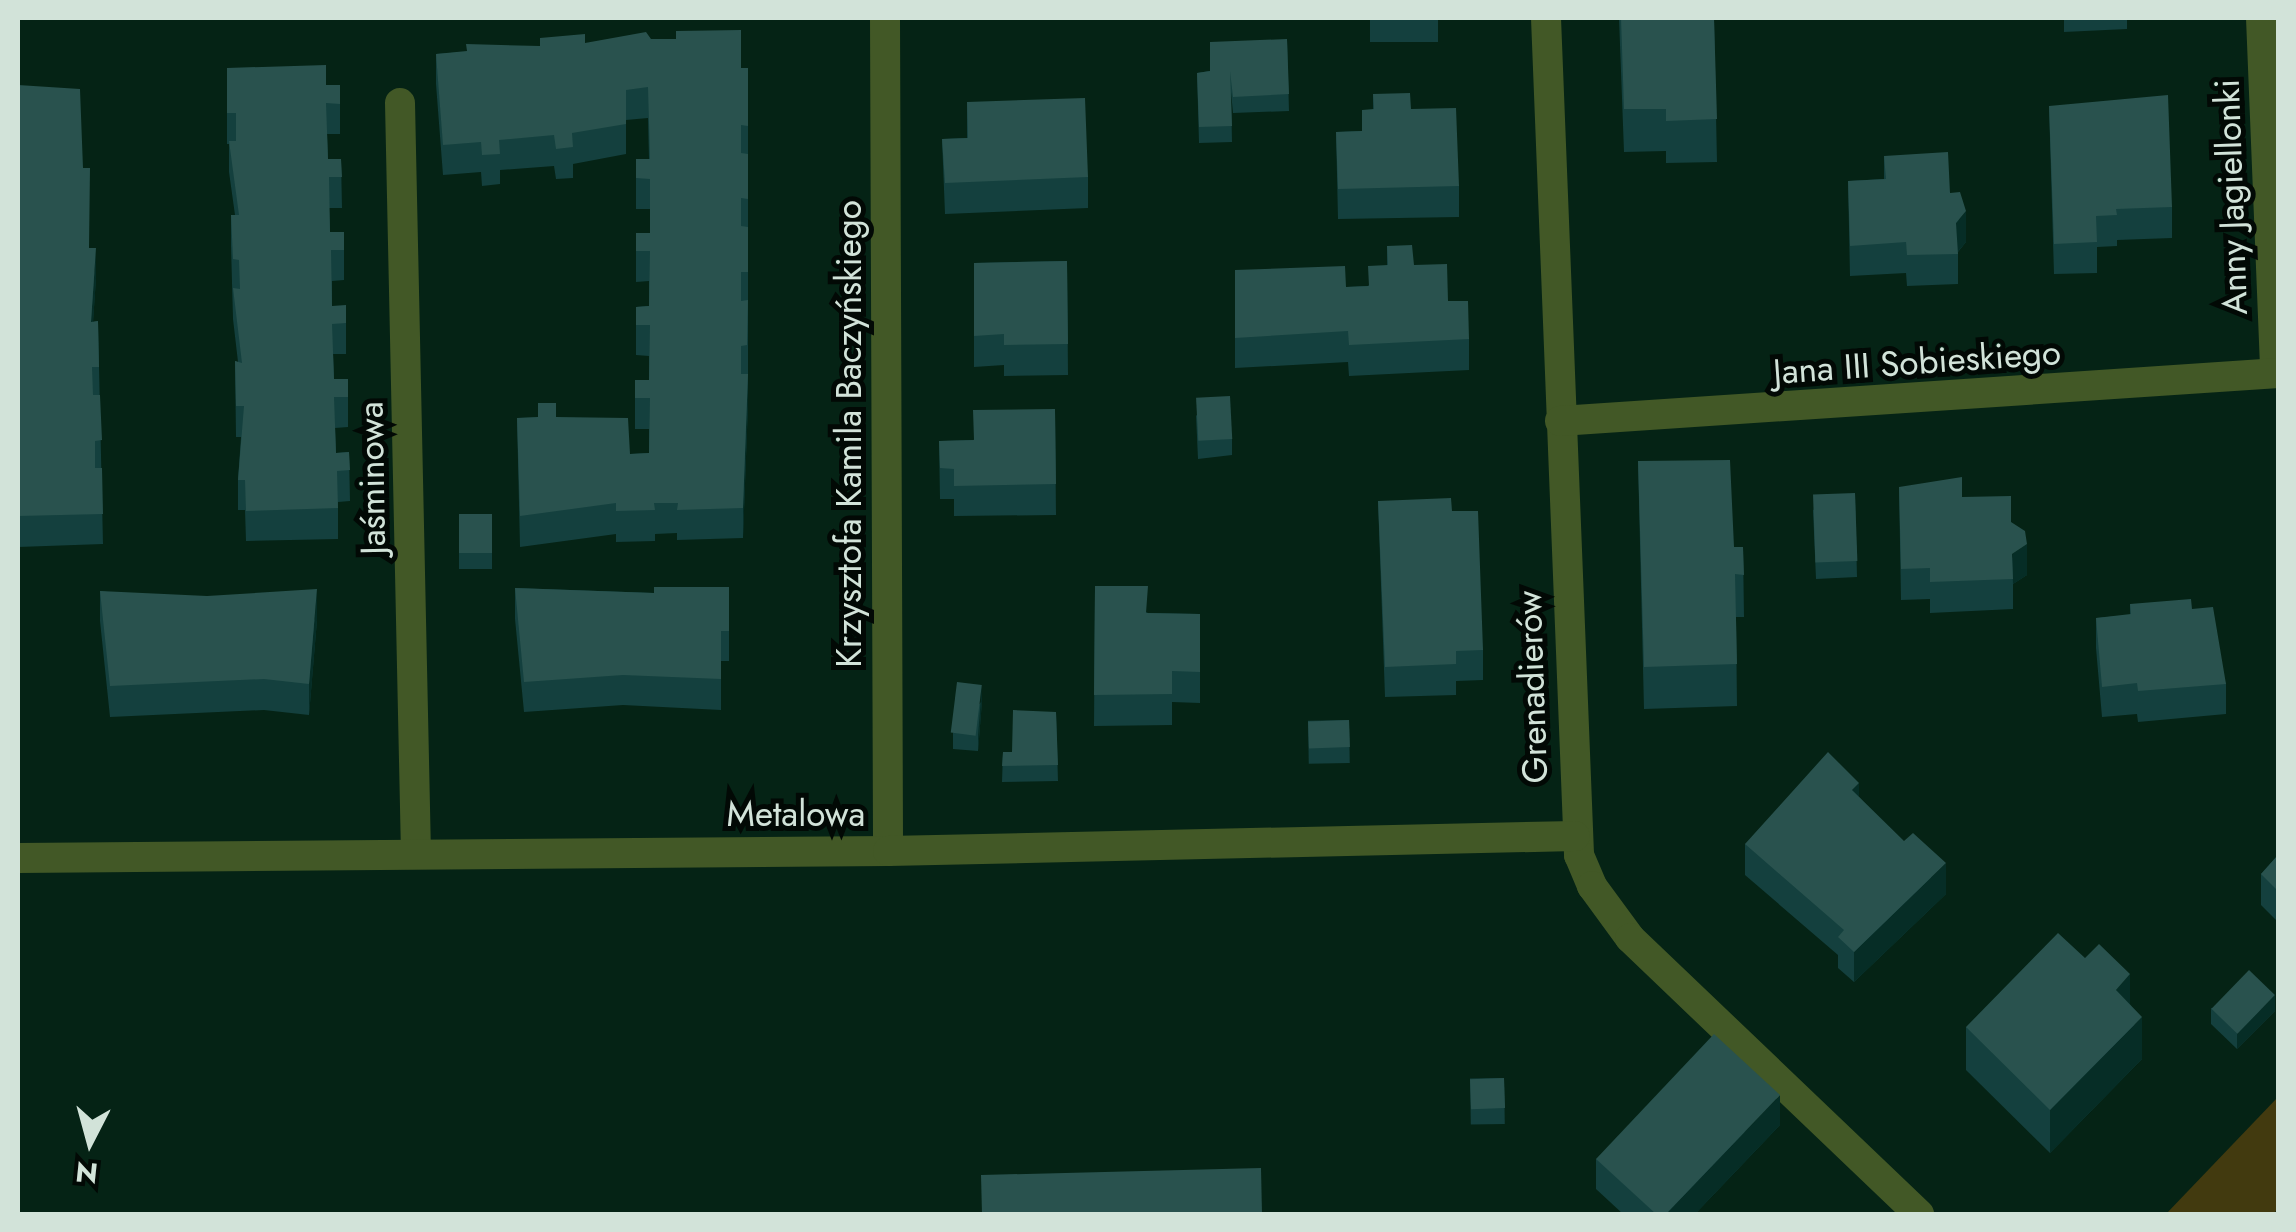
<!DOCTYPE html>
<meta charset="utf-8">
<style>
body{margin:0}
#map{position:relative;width:2296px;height:1232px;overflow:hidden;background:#052315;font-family:Jost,sans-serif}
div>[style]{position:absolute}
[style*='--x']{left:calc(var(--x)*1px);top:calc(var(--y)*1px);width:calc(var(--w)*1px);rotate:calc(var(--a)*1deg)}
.green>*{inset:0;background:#423a0f}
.minor>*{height:30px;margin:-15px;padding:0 15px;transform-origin:15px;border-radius:15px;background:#425826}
.wall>*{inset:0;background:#14403e;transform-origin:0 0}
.shaded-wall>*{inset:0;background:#062d26}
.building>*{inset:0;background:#29524e;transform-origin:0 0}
span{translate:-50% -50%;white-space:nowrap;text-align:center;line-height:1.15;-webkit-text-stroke:10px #020905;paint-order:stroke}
.street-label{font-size:35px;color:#d2e3d9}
.frame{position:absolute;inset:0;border:20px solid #d2e3d9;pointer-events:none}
.north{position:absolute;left:40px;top:1092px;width:100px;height:100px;-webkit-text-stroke:8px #020905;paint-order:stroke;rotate:186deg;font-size:28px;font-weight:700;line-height:40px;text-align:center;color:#d2e3d9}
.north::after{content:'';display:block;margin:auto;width:35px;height:45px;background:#d2e3d9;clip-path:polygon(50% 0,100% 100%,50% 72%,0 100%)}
</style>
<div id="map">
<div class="green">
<i style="clip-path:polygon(2278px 1097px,2278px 1209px,2273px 1214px,2166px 1214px)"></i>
</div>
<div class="minor">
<i style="--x:885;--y:18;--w:833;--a:89.79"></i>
<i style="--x:1546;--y:18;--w:838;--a:87.74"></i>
<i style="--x:1579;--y:855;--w:34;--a:67"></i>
<i style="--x:1592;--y:886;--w:64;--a:53.8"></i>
<i style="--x:1630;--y:938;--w:400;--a:43.7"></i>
<i style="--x:2261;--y:18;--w:355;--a:87.7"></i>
<i style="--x:400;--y:103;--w:749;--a:88.78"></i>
<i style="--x:1560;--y:421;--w:720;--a:-3.82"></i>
<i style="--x:18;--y:858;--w:870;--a:-0.46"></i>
<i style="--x:888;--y:851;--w:687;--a:-1.25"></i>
</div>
<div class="wall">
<i style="left:1370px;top:18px;width:68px;height:24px"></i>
<i style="clip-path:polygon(1619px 18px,1714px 18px,1717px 162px,1666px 163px,1666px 151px,1624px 152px)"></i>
<i style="clip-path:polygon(2064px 18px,2127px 18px,2127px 29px,2064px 32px)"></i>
<i style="clip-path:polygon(651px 39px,741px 68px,748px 68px,748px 404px,743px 538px,677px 540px,677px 533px,655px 534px,655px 541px,616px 542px,616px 534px,520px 547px,517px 418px,556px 417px,630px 454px,649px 453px,649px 429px,635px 429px,635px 380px,649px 380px,649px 356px,636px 355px,636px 307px,649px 306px,649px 281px,636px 282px,636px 233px,650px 233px,650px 209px,636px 209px,636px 159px,649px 159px,648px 118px,626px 120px,626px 154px,573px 164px,573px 178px,556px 179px,554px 166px,500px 170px,500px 184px,482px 186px,481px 172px,443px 175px,436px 84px,436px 54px)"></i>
<i style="clip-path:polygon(1287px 39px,1289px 111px,1233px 113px,1231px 92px,1232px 142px,1199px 143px,1197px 73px,1210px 71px)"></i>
<i style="clip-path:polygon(227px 68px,326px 85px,340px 85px,340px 134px,327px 134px,328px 159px,341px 159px,342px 208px,329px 208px,330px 232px,344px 250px,344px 280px,332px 281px,332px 306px,346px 323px,346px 354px,333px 354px,334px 379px,348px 379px,348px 427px,335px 428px,336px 453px,349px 452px,350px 501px,338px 502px,338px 539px,246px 541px,245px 510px,238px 510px,238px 480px,241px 437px,236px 437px,235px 361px,238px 362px,233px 319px,231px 246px,231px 215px,235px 215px,229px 172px,229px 144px,227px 144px)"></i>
<i style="clip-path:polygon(18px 85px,83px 168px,89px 248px,96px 278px,93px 322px,98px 321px,103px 544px,18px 547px)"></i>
<i style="clip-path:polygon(1373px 94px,1411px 109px,1459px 186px,1459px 217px,1338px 219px,1336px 132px,1362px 131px,1373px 109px)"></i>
<i style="clip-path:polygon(967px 102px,1088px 177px,1088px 208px,945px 214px,942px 139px,967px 138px)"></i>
<i style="clip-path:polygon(2049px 106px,2172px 207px,2172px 238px,2117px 240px,2117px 246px,2097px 247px,2097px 273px,2054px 274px)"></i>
<i style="clip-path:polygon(1884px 156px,1950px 193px,1966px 242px,1958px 252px,1958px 284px,1907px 286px,1906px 273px,1850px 276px,1848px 181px,1884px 179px)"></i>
<i style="clip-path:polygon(1387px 246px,1414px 265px,1448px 301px,1469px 339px,1469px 370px,1349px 376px,1348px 362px,1235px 368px,1235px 270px,1346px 287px,1368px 286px,1387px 265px)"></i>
<i style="clip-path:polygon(1067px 261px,1068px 375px,1004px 376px,1004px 365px,974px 367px,974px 263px)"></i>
<i style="clip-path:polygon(1055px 409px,1056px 515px,954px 516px,954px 499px,940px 499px,939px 441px,973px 440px)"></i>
<i style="clip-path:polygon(1196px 415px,1232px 439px,1232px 455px,1198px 459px)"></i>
<i style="clip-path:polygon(1638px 461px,1734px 547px,1743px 547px,1744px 617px,1736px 617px,1737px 706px,1644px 709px)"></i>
<i style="clip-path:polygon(1899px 487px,1962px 497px,2027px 575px,2013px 584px,2013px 609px,1930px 613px,1930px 599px,1901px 600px)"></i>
<i style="clip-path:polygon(1855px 493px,1857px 577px,1816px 579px,1813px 510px)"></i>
<i style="clip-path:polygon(1378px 501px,1452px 511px,1483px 650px,1483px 680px,1456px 681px,1456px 695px,1385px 697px)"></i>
<i style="left:459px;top:514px;width:33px;height:55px"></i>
<i style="clip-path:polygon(1095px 586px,1148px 613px,1200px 614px,1200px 703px,1172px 702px,1172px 725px,1094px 726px)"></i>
<i style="clip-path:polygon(729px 587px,729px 661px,721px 661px,721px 710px,623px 705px,524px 712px,515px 619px,515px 588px,654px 593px)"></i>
<i style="clip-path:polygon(100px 591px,317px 620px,309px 715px,264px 710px,110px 717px,100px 621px)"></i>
<i style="clip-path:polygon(2130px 604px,2192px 609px,2226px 684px,2226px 714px,2138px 722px,2137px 714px,2102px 717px,2096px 648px,2096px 618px,2130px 615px)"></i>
<i style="clip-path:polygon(982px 701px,978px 751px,953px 749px,953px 733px)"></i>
<i style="clip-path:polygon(1056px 712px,1058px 781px,1002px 782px,1003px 752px,1012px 752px)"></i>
<i style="left:1349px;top:720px;width:43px;height:41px;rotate:89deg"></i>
<i style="clip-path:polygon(1859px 797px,1946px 894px,1854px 982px,1838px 968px,1838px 955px,1745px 875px,1745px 844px)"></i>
<i style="clip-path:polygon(2278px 855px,2278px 922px,2261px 905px,2261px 874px)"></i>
<i style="clip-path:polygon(2130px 1004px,2142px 1059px,2050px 1153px,1966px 1070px,1966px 1027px)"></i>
<i style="clip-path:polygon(2211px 1008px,2275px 1011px,2237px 1049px,2211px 1024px)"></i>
<i style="left:1504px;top:1078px;width:46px;height:34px;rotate:89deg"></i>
<i style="clip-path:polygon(1780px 1125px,1695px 1214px,1623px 1214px,1596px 1189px,1596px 1159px)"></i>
</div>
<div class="shaded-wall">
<i style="clip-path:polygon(1966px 211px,1966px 242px,1956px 254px,1956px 223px)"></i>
<i style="clip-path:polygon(96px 248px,96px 278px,91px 352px,91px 322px)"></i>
<i style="clip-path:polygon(748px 374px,748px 404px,743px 538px,743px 508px)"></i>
<i style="clip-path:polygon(2027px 544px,2027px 575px,2013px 584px,2012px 554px)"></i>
<i style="clip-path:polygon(317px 589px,317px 620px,309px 715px,309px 684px)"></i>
<i style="clip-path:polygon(982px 685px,982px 701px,978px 751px,978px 735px)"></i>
<i style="clip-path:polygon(1859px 783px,1859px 813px,1852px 790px)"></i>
<i style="clip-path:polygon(1946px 863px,1946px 894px,1854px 982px,1854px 952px)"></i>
<i style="clip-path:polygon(2130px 974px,2130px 1016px,2116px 990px)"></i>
<i style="clip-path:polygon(2275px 995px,2275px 1011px,2237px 1049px,2237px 1033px)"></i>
<i style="clip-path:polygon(2142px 1017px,2142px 1059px,2050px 1153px,2050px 1110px)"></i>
<i style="clip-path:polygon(1780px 1095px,1780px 1125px,1695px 1214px,1666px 1214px)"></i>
</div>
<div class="building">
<i style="clip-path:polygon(1621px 18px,1714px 18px,1717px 119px,1666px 121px,1666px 109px,1624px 109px)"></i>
<i style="clip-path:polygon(741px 30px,741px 68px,748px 68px,748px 126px,741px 125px,741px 153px,748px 154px,748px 199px,741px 198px,741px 226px,748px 227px,748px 272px,741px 272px,741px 301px,748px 300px,747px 345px,741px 346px,741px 374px,748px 374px,743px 508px,677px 510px,678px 503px,654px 503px,655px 510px,616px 511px,616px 503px,520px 516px,517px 418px,538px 417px,538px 403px,556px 403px,556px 417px,628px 418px,630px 454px,649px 453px,650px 398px,635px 398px,635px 380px,649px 380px,650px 325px,636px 325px,636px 307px,649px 306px,650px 251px,636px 251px,636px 233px,650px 233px,650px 179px,636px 178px,636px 159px,650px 159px,648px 87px,626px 90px,626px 124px,572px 133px,573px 147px,556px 149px,554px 135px,499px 140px,500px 154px,482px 155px,481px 142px,443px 145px,436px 54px,467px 51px,466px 44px,540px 46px,540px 38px,585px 34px,585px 43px,646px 32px,651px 39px,676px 39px,676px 31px)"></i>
<i style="clip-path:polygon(1287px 39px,1289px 94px,1233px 97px,1230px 71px,1232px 126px,1199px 127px,1197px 73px,1210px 71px,1210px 42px)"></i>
<i style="clip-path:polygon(326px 65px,326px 85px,340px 85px,340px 104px,326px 103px,328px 159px,341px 159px,342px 177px,329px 177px,330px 232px,344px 232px,344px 250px,331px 250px,332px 306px,346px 305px,346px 323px,332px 324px,334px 379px,348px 379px,348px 397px,334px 397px,336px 453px,349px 452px,350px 470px,337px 471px,338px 508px,246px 511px,245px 480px,238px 480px,244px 406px,236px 406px,235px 361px,242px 363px,233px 288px,240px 289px,239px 260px,233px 259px,231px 215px,239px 215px,229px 141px,236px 141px,236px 113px,227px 113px,227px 68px)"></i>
<i style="clip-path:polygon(18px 85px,80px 89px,83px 168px,90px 168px,89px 248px,96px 248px,91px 322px,98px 321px,99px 367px,92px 367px,93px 395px,100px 395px,102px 440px,95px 441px,95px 468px,102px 468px,103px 514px,18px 516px)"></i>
<i style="clip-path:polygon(1410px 93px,1411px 109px,1456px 108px,1459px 186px,1338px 189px,1336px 132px,1362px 131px,1362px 110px,1374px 109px,1373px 94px)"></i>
<i style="clip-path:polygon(2168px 95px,2172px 207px,2116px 209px,2117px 215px,2096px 216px,2097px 242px,2054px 244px,2049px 106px)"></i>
<i style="clip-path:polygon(1085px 98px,1088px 177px,945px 183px,942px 139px,968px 138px,967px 102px)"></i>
<i style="clip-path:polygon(1948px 152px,1950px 193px,1960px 192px,1966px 211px,1956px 223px,1958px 254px,1907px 255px,1906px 242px,1850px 246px,1848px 181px,1886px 179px,1884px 156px)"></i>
<i style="clip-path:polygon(1412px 245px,1414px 265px,1447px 264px,1448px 301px,1468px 301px,1469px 339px,1349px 345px,1348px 331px,1235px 338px,1235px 270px,1345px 266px,1346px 287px,1369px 286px,1368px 266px,1388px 265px,1387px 246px)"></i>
<i style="clip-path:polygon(1067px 261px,1068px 344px,1004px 345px,1004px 334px,974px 336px,974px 263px)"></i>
<i style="left:1230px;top:396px;width:43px;height:34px;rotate:87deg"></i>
<i style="clip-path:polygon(1055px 409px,1056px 484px,954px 486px,954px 469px,940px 468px,939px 441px,974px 440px,973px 410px)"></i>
<i style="clip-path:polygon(1730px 460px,1734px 547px,1743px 547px,1744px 575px,1735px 574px,1737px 664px,1644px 667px,1638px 461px)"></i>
<i style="clip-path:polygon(1962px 477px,1962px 497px,2011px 496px,2011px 522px,2025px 531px,2027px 544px,2012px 554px,2013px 579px,1930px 582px,1930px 568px,1901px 569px,1899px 487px)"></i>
<i style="left:1855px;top:493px;width:68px;height:42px;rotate:88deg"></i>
<i style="clip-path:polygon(1451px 498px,1452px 511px,1478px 511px,1483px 650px,1456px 651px,1456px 664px,1385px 667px,1378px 501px)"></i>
<i style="left:459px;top:514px;width:33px;height:39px"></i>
<i style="clip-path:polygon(1095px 586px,1148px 586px,1146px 613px,1200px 614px,1200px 672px,1172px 671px,1172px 694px,1094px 695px)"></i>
<i style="clip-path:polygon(654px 587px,729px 587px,729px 631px,721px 631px,721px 679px,623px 675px,524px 682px,515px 588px,654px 593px)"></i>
<i style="clip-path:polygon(317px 589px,309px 684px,264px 679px,110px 686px,100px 591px,207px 596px)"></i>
<i style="clip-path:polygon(2191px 599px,2192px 609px,2213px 607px,2226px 684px,2138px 691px,2137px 683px,2102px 687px,2096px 618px,2131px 614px,2130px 604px)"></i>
<i style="left:957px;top:682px;width:25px;height:51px;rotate:7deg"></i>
<i style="clip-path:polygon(1013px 710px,1056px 712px,1058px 765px,1002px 766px,1003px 752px,1012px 752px)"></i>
<i style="left:1349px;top:720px;width:27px;height:41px;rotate:88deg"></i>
<i style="clip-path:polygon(1828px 752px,1859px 783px,1852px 790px,1904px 841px,1913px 833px,1946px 863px,1854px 952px,1838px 937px,1844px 930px,1745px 844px)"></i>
<i style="clip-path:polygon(2278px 855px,2278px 891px,2261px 874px)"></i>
<i style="clip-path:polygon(2058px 933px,2085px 958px,2099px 944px,2130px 974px,2116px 990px,2142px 1017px,2050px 1110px,1966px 1027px)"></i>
<i style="left:2249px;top:970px;width:36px;height:54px;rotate:44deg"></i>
<i style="clip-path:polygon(1714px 1034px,1780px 1095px,1666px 1214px,1656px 1214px,1596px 1159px)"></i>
<i style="left:1504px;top:1078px;width:30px;height:34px;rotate:88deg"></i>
<i style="clip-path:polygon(1261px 1168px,1262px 1214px,982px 1214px,981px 1175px)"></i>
</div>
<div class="street-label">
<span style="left:2231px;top:197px;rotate:-92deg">Anny Jagiellonki</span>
<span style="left:1917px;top:362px;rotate:-4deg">Jana III Sobieskiego</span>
<span style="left:849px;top:434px;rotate:-90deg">Krzysztofa Kamila Baczyńskiego</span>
<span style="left:372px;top:478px;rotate:-91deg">Jaśminowa</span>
<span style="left:1532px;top:687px;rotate:-92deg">Grenadierów</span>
<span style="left:796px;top:814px">Metalowa</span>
</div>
<div class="frame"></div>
<div class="north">N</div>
</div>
